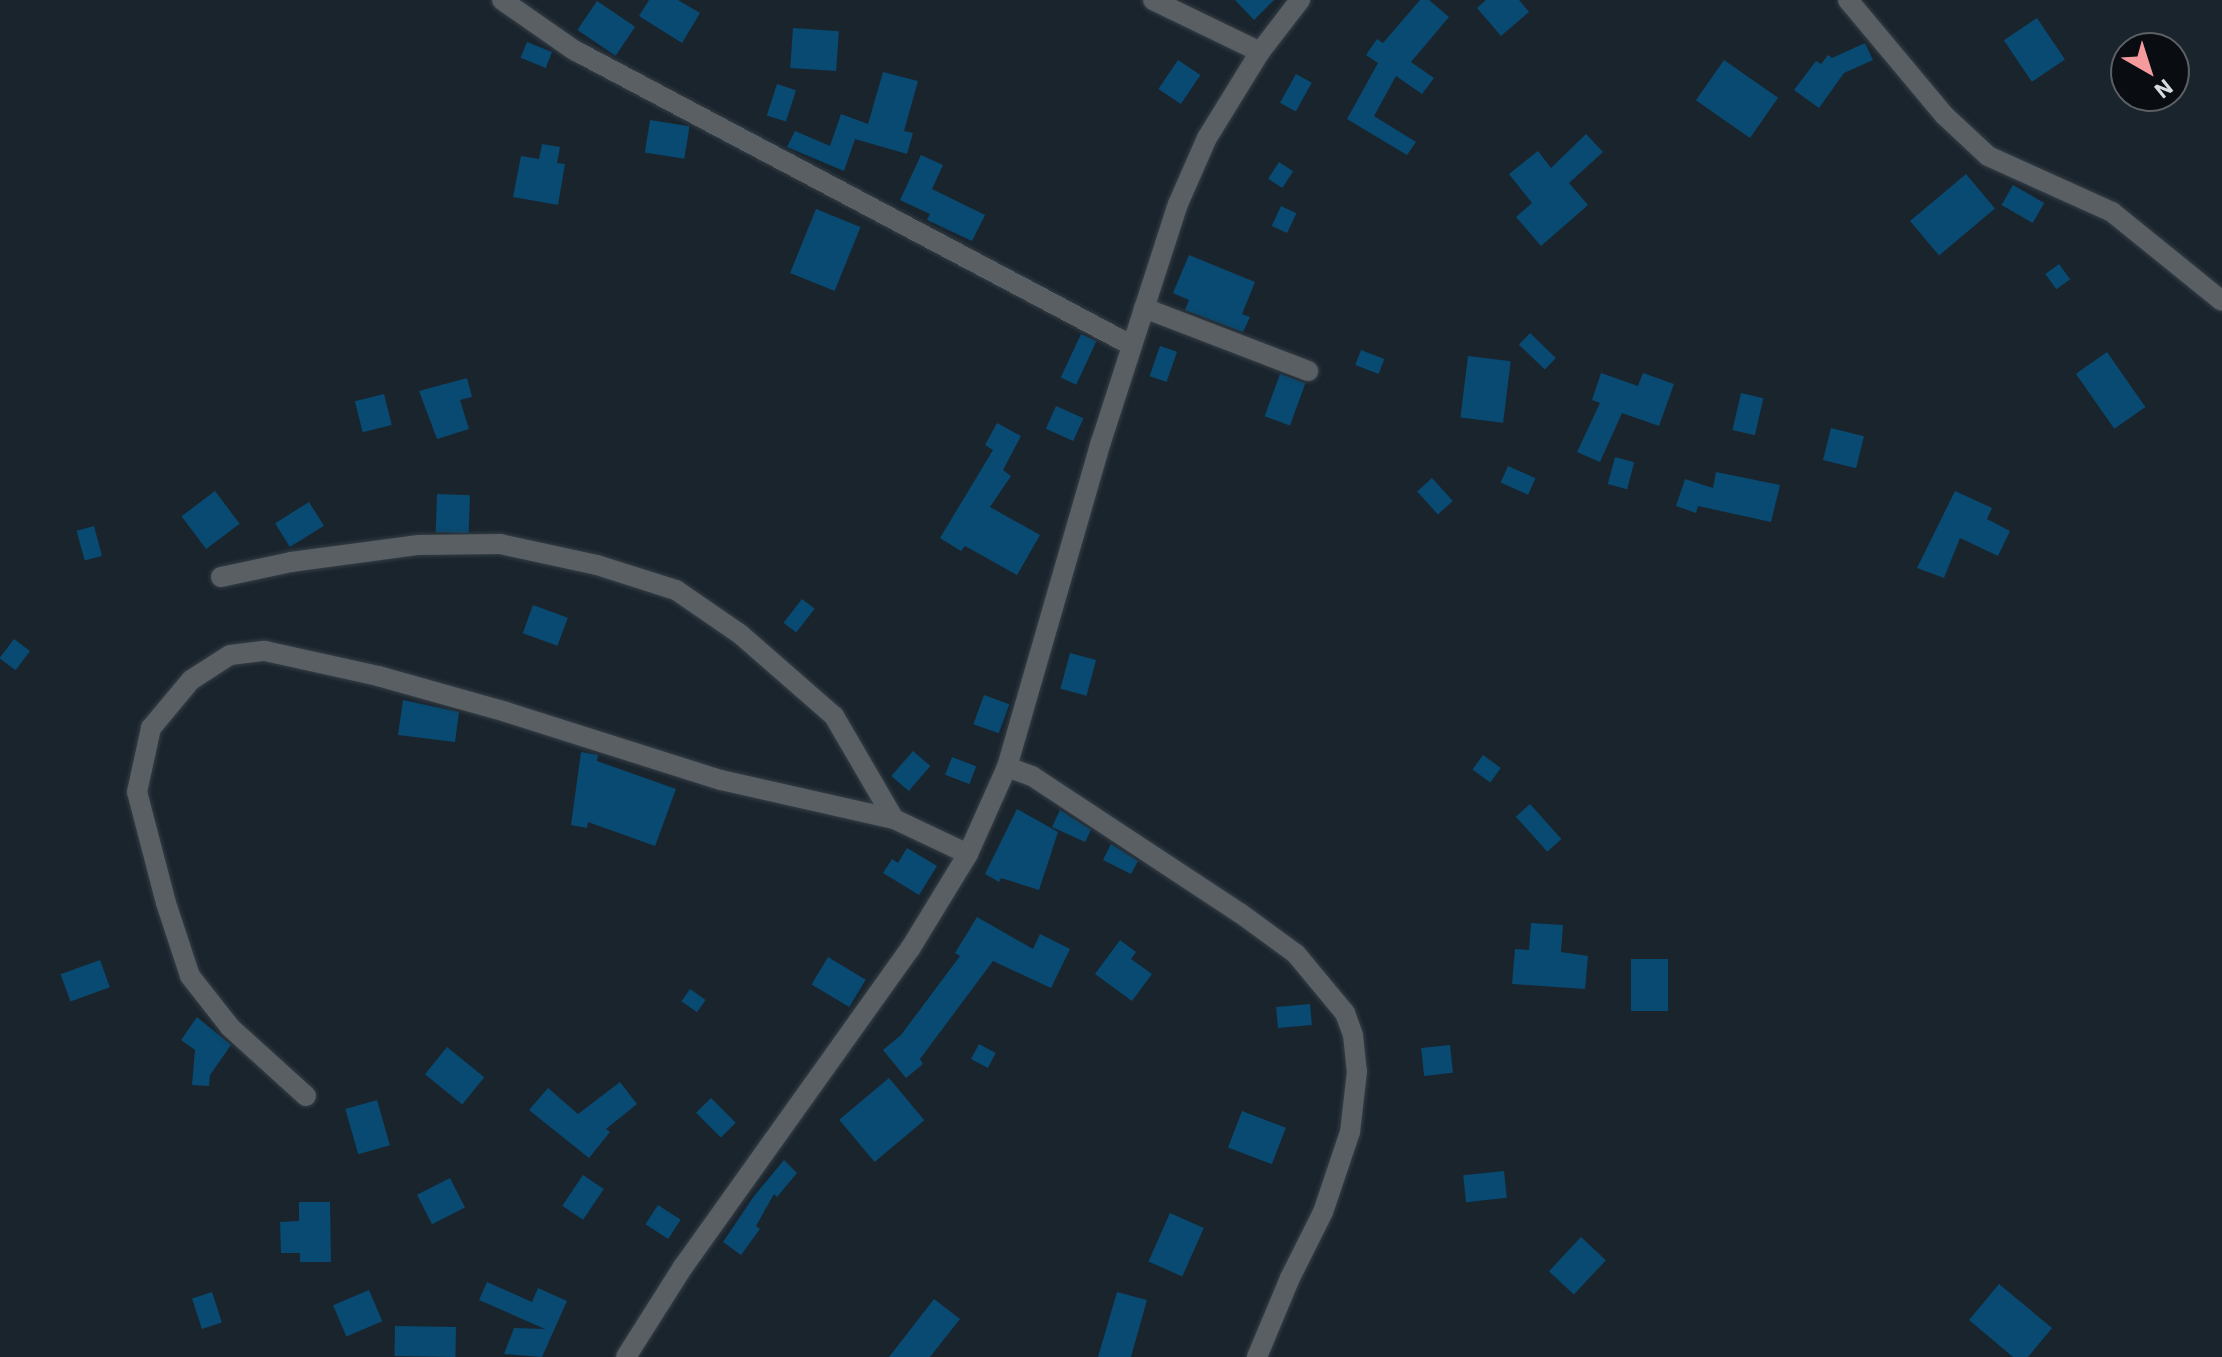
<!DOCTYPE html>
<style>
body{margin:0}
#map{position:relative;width:2222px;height:1357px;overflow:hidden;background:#1a242d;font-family:"IBM Plex Sans",sans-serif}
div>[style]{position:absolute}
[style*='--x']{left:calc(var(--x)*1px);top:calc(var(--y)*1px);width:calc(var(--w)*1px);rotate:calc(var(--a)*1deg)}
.building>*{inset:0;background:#084a71;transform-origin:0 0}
.roads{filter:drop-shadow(0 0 2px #343e46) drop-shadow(0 0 2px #343e46)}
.minor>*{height:20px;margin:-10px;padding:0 10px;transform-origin:10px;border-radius:10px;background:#5a5f64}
.tertiary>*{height:20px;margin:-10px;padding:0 10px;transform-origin:10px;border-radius:10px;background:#5a5f64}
span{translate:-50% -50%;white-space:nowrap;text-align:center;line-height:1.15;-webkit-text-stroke:8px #090d11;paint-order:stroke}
.north{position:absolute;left:2110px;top:32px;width:80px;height:80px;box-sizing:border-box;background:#090d11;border:2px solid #5b6065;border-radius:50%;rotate:141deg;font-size:22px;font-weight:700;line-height:32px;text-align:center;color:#d6dde2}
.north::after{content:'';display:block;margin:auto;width:28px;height:36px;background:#f59b9e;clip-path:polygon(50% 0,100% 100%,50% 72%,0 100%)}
</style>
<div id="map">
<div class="building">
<i style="clip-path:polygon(649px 0,678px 0,700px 13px,682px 43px,639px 16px)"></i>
<i style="clip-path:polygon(1235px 0,1274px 0,1254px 20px)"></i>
<i style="clip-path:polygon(1420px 0,1429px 0,1449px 17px,1411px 62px,1434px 78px,1422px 94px,1396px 76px,1374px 116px,1416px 142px,1407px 155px,1347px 119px,1378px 63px,1366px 55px,1377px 39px,1383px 43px)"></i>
<i style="clip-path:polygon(1486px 0,1519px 0,1529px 12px,1501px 36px,1477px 8px)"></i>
<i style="left:597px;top:1px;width:46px;height:35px;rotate:34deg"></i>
<i style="left:2037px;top:18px;width:50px;height:40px;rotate:56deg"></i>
<i style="left:793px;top:28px;width:46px;height:40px;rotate:4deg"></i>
<i style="left:527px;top:42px;width:27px;height:17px;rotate:22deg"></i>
<i style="clip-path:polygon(1865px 43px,1873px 60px,1844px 73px,1819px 108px,1794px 90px,1816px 61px,1821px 64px,1828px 55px,1832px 58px)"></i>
<i style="left:1178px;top:60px;width:27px;height:35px;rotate:34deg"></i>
<i style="left:1724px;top:60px;width:66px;height:49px;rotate:35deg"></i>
<i style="clip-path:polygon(883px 72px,918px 81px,904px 131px,913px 133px,907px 154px,855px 139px,844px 171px,787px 147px,795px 131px,830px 146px,841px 114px,868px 124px)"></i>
<i style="left:1296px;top:74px;width:18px;height:33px;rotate:29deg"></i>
<i style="left:777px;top:84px;width:20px;height:33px;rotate:18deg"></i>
<i style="left:650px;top:120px;width:40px;height:33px;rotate:9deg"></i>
<i style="clip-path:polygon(1586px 134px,1603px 152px,1569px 183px,1588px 205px,1541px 246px,1516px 217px,1532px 203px,1509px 174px,1538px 151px,1551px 168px)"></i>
<i style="clip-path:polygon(542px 144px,560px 147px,557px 163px,565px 164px,558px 205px,513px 197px,521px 156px,539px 159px)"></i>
<i style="clip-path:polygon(921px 155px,943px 165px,932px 189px,985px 215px,972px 241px,927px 220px,930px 214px,900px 200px)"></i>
<i style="left:1279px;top:162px;width:17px;height:20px;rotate:33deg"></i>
<i style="left:1966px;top:174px;width:45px;height:73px;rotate:50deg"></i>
<i style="left:2013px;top:185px;width:36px;height:23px;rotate:30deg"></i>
<i style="left:1281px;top:206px;width:17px;height:22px;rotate:25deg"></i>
<i style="left:816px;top:209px;width:48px;height:69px;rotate:22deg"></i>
<i style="clip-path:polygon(1189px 255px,1255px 282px,1242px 314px,1250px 317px,1243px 332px,1185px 310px,1189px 300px,1173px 293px)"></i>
<i style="left:2059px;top:264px;width:19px;height:17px;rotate:54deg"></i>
<i style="left:1530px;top:333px;width:36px;height:16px;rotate:44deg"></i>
<i style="left:1081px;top:334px;width:17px;height:48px;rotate:25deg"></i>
<i style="left:1160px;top:346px;width:18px;height:32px;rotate:19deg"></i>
<i style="left:1361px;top:350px;width:25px;height:16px;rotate:21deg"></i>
<i style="left:2107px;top:352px;width:67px;height:38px;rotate:55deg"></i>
<i style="left:1468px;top:356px;width:43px;height:62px;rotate:7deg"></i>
<i style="clip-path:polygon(1601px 373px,1638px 386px,1643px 373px,1674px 384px,1659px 426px,1622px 413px,1600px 462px,1577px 452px,1600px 403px,1592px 400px)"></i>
<i style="left:1280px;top:374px;width:27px;height:45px;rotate:20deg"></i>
<i style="clip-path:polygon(467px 378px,472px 397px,460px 400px,469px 429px,437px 439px,419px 391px)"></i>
<i style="left:1741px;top:393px;width:23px;height:38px;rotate:13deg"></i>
<i style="left:384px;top:394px;width:32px;height:30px;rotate:76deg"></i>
<i style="left:1056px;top:406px;width:30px;height:25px;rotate:24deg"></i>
<i style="clip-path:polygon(997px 423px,1021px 436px,1003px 470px,1011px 476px,990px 507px,1040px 535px,1017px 575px,965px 546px,961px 551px,940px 538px,993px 450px,985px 445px)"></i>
<i style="left:1831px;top:428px;width:34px;height:33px;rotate:14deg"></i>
<i style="left:1615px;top:457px;width:20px;height:28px;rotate:15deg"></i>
<i style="left:1508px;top:466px;width:30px;height:18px;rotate:24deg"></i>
<i style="clip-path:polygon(1716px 472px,1780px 485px,1771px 522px,1698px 506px,1696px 513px,1676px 506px,1685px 479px,1713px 488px)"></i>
<i style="left:1432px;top:478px;width:31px;height:20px;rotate:48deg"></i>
<i style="left:215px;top:491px;width:41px;height:42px;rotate:53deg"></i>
<i style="clip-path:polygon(1955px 491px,1992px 508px,1987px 519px,2010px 531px,1998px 556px,1960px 538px,1944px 578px,1917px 568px)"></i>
<i style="left:437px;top:494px;width:33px;height:38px;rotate:2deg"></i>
<i style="left:309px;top:502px;width:28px;height:40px;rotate:58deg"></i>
<i style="left:94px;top:526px;width:31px;height:18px;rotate:75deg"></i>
<i style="left:802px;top:599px;width:16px;height:30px;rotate:38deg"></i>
<i style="left:533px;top:605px;width:37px;height:30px;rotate:20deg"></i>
<i style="left:14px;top:639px;width:20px;height:24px;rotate:37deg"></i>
<i style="left:1070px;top:653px;width:27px;height:37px;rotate:15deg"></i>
<i style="left:984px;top:695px;width:27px;height:31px;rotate:20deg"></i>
<i style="clip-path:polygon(403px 700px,459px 712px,455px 742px,398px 735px)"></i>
<i style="left:913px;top:751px;width:23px;height:33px;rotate:41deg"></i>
<i style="clip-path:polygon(581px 752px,598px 755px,597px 761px,676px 789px,655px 846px,588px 822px,587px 828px,571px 825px)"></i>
<i style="left:1483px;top:755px;width:22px;height:18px;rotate:36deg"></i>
<i style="left:952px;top:757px;width:26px;height:19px;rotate:21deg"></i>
<i style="left:1530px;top:804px;width:47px;height:19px;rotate:48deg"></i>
<i style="clip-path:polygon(1017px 809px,1058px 832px,1039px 890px,1001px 878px,999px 882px,985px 874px)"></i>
<i style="clip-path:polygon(1060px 810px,1091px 830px,1085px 842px,1052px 827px)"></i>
<i style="clip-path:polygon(1111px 844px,1138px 861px,1131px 874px,1103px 860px)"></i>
<i style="clip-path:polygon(907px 848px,937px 866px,919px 895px,883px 873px,892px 859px,898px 863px)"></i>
<i style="clip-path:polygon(977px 917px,1033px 949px,1040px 934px,1070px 949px,1051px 988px,993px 961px,920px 1059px,923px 1064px,906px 1078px,883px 1050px,901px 1035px,960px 956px,955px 953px)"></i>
<i style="clip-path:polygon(1531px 923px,1563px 925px,1561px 952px,1588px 956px,1585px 989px,1512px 984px,1515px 949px,1529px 950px)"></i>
<i style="clip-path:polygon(1120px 940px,1136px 952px,1131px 959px,1152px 974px,1132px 1001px,1095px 974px)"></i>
<i style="left:828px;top:957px;width:44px;height:32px;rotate:31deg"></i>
<i style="left:1631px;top:959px;width:37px;height:52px"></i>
<i style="left:100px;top:960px;width:29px;height:42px;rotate:70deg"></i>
<i style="left:690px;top:989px;width:19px;height:15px;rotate:35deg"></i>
<i style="left:1310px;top:1004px;width:21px;height:34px;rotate:85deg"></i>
<i style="clip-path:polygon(197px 1017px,231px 1045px,210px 1075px,209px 1086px,192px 1085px,195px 1050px,181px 1040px)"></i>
<i style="left:979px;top:1044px;width:19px;height:17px;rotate:28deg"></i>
<i style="left:1450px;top:1045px;width:28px;height:29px;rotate:84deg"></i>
<i style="left:447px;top:1047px;width:48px;height:35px;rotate:39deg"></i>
<i style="left:889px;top:1078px;width:55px;height:65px;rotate:50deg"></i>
<i style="clip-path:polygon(620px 1082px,637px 1104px,606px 1129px,610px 1132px,589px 1158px,529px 1110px,548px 1088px,578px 1114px)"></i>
<i style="left:711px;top:1098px;width:35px;height:21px;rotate:45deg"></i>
<i style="left:377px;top:1100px;width:47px;height:33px;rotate:74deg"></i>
<i style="left:1242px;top:1111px;width:47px;height:39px;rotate:21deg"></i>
<i style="clip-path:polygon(784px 1160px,797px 1173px,777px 1197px,774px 1194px,756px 1226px,760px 1229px,741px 1255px,723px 1242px,754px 1196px)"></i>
<i style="left:1504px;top:1171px;width:27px;height:41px;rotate:84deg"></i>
<i style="left:583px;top:1175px;width:25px;height:37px;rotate:34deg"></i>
<i style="left:450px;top:1178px;width:33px;height:37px;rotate:63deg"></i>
<i style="clip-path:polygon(299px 1202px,330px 1202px,331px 1262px,300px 1262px,300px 1253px,281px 1253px,280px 1222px,299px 1221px)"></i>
<i style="left:658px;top:1205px;width:27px;height:23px;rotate:33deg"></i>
<i style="left:1170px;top:1213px;width:37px;height:53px;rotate:24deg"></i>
<i style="left:1581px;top:1237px;width:34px;height:47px;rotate:43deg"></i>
<i style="clip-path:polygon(487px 1282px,532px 1302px,538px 1288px,567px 1301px,542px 1357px,504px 1354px,514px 1328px,545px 1329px,479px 1300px)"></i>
<i style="clip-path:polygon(1999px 1284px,2052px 1328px,2028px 1357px,2013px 1357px,1969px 1320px)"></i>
<i style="left:369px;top:1290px;width:34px;height:39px;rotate:67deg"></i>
<i style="left:212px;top:1292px;width:32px;height:21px;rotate:72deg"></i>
<i style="clip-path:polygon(1117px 1292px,1147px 1300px,1131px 1357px,1098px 1357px)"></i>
<i style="clip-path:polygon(934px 1299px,960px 1319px,930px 1357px,889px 1357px)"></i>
<i style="left:395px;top:1326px;width:61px;height:30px;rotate:1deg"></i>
</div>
<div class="roads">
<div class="minor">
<i style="--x:502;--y:0;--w:88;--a:34.8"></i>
<i style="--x:574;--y:50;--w:630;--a:27.91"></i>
<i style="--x:1153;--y:0;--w:119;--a:25.9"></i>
<i style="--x:1848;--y:0;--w:150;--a:50.1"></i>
<i style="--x:1944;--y:115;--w:60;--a:43"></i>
<i style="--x:1988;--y:156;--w:136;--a:24.3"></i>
<i style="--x:2112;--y:212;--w:141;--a:39"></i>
<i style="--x:1144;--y:308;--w:176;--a:21"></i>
<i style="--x:221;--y:577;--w:72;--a:-12.1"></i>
<i style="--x:291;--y:562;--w:129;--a:-7.6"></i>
<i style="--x:419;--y:545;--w:81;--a:-0.7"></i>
<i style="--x:500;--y:544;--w:99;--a:12.2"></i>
<i style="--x:597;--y:565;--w:83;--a:17.6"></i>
<i style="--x:676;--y:590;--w:78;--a:34.5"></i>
<i style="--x:740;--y:634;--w:125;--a:41.1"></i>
<i style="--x:834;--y:716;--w:119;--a:59.8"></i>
<i style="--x:1007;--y:767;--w:27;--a:20"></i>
<i style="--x:1032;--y:776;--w:249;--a:33.4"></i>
<i style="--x:1240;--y:913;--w:69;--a:36.2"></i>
<i style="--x:1296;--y:954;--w:77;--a:50.3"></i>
<i style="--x:1345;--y:1013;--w:23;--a:70"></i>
<i style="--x:1353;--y:1035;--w:36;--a:84"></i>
<i style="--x:1357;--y:1071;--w:61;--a:96.5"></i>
<i style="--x:1350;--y:1132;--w:84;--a:108.6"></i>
<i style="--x:1323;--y:1212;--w:74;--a:116.6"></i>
<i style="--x:1290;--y:1278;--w:86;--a:112.7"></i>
<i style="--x:306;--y:1096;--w:103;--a:-137.8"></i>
<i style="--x:230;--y:1027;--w:65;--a:-128.1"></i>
<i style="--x:190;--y:976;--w:77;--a:-108.2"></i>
<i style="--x:166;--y:903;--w:115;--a:-104.6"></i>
<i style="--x:137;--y:792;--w:66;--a:-77.7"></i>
<i style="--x:151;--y:728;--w:62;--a:-50.2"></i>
<i style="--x:191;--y:680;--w:46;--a:-32.7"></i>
<i style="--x:230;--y:655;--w:35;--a:-7"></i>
<i style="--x:265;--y:651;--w:116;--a:12.5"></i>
<i style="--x:378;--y:676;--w:133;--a:15.7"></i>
<i style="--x:506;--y:712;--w:225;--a:17.6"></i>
<i style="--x:721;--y:780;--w:177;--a:12.7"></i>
<i style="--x:894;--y:819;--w:82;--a:25.3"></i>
</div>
<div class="tertiary">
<i style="--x:626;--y:1357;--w:107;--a:-57.7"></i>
<i style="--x:683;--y:1267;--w:391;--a:-54.5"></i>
<i style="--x:910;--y:949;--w:111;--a:-58.6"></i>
<i style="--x:968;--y:854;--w:95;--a:-65.9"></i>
<i style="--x:1007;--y:767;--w:338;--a:-73.9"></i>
<i style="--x:1101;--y:442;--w:250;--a:-72.1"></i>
<i style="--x:1178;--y:204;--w:72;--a:-66.3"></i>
<i style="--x:1207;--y:138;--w:101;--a:-58.4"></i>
<i style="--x:1260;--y:52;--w:66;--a:-52.4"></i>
</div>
</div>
<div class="north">N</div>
</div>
